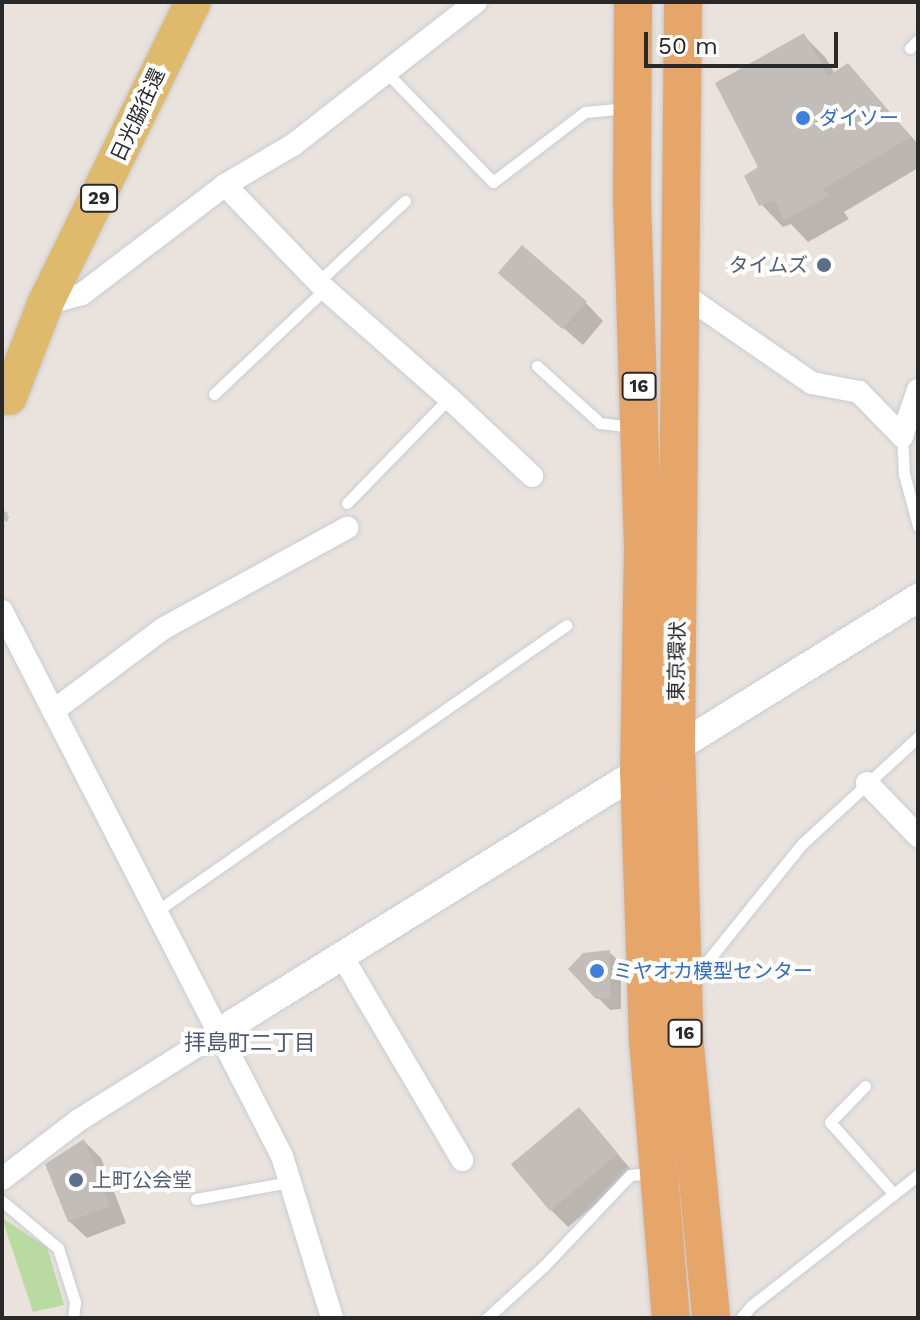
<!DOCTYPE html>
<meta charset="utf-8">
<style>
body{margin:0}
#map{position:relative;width:920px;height:1320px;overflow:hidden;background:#eae3dd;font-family:"Work Sans","Noto Sans JP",sans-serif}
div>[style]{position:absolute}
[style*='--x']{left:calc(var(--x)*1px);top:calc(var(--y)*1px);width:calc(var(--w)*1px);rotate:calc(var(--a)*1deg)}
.green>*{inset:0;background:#b9daa0}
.shadow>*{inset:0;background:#0003}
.building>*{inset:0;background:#c2bdb9;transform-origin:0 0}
.path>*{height:5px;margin-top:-2.5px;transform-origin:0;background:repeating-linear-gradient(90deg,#c3c3c3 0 6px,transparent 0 10px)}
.roads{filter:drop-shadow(0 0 2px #c8ccd5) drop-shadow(0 0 2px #c8ccd5)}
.service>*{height:11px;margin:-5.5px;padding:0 5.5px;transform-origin:5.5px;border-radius:5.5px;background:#fff}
.minor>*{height:22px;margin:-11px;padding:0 11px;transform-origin:11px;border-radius:11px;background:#fff}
.tertiary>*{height:28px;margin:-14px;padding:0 14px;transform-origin:14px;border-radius:14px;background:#fff}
.primary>*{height:36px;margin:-18px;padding:0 18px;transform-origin:18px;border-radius:18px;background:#e0ba6c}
.trunk>*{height:38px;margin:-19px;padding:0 19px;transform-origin:19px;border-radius:19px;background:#e6a66a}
.dots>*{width:22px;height:22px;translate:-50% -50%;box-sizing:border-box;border:4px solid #fff;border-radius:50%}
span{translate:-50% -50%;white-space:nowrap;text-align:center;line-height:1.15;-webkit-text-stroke:8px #fff;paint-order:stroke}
.shield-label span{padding:2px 6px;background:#fff;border:2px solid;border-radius:6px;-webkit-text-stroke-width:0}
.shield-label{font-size:18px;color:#292929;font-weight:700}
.street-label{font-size:20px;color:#292929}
.shop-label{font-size:20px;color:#366cbe}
.left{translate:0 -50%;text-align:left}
.service-label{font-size:20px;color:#4e5e75}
.right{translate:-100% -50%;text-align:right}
.neighbourhood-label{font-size:22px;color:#4f5974}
.frame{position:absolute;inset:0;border:4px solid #292929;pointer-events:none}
.scale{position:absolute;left:644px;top:32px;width:194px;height:36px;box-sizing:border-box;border:4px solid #292929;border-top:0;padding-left:10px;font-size:24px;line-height:28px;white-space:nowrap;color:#292929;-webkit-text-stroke:6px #fff;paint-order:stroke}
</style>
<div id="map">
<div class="green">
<i style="clip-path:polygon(2px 1218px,47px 1247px,64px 1305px,33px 1312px)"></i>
</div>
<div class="shadow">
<i style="clip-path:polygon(804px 36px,826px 58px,835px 74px,848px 65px,918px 144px,918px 168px,844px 212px,849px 219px,808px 242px,791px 224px,783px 227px,761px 204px,760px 168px)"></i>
<i style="clip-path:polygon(499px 272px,586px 303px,603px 321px,583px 345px)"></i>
<i style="clip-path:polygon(609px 952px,621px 963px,621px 1009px,610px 1010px,570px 969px)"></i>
<i style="clip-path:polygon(579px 1109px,634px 1173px,568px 1227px,551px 1210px)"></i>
<i style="clip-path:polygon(84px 1141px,101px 1158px,126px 1223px,87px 1238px,69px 1221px)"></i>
</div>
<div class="building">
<i style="clip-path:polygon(804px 33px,828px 76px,848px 63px,911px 137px,823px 189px,829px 196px,784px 220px,775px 200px,759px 206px,744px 176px,758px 167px,715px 83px)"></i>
<i style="left:522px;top:245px;width:86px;height:37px;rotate:41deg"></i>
<i style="clip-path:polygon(610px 950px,610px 998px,596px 999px,568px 969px,583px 953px)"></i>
<i style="left:579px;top:1107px;width:61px;height:89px;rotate:50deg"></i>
<i style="clip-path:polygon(84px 1139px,110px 1206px,68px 1222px,45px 1164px)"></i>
</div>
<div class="path">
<i style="--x:2;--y:512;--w:6;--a:31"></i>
<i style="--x:7;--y:515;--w:12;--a:114"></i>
</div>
<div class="roads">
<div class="service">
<i style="--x:910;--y:48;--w:11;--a:-45"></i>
<i style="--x:387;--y:73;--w:152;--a:45.8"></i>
<i style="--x:493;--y:182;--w:116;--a:-37.3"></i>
<i style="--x:585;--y:112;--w:43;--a:-5.3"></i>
<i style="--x:318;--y:282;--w:119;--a:-43"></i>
<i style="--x:537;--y:366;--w:85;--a:42.1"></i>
<i style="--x:600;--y:423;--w:34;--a:7"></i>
<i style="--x:214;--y:394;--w:153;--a:-43.4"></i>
<i style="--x:902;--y:436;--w:38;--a:87"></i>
<i style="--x:904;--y:474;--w:54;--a:74.9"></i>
<i style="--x:347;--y:503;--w:146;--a:-45.8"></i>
<i style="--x:158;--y:910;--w:498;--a:-34.9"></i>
<i style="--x:693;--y:979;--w:174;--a:-51.1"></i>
<i style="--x:802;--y:844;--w:158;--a:-42.7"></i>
<i style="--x:865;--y:1086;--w:50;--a:134.2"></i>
<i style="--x:830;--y:1122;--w:96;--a:48.4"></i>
<i style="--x:196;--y:1199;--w:96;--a:-10.3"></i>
<i style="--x:2;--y:1201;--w:73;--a:40"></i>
<i style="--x:58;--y:1248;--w:57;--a:72.5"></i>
<i style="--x:75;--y:1302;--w:16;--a:97"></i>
<i style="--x:487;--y:1318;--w:77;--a:-42.4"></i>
<i style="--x:544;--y:1266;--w:125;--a:-46.6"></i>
<i style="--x:630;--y:1175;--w:25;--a:-5"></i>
<i style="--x:741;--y:1318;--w:16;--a:-50"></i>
<i style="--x:751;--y:1306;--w:212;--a:-38.1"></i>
</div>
<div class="minor">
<i style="--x:225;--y:185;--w:144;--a:46.1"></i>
<i style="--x:325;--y:289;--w:165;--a:41.3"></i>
<i style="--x:449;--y:398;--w:114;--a:43.2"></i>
<i style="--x:680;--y:292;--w:160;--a:34.6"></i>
<i style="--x:812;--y:383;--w:48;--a:10.8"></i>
<i style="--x:859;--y:392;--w:62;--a:45.7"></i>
<i style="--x:902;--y:436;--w:49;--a:-70.8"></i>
<i style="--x:45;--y:304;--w:38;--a:-15"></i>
<i style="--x:82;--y:294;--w:180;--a:-37.3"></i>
<i style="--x:225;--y:185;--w:79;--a:-30.5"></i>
<i style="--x:293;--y:145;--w:232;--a:-38"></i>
<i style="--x:2;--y:611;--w:613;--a:62.81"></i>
<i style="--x:282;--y:1156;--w:170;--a:72.8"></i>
<i style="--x:53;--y:711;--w:139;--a:-36.8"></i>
<i style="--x:164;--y:628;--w:209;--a:-28.7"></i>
<i style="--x:867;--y:783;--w:74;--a:46.1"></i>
<i style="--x:342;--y:956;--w:237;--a:59.5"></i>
<i style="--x:2;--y:1179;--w:97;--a:-37.5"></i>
<i style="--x:79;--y:1120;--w:168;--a:-32.1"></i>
</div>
<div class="tertiary">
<i style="--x:221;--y:1031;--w:821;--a:-31.85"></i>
</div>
<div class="primary">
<i style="--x:9;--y:397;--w:100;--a:-68.8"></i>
<i style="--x:45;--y:304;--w:336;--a:-63.9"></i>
</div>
<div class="trunk">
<i style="--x:633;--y:2;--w:197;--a:90.3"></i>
<i style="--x:632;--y:199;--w:346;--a:88.2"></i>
<i style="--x:643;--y:545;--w:226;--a:91"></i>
<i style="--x:639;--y:771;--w:269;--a:88.1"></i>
<i style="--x:648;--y:1040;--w:279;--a:85.3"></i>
<i style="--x:683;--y:2;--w:745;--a:90.54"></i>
<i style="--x:676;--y:747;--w:299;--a:88.3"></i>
<i style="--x:685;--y:1046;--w:273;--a:84.5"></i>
</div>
</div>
<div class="dots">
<i style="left:803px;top:118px;background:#3f7fe0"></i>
<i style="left:824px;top:265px;background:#5c6f8a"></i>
<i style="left:597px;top:971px;background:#3f7fe0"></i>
<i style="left:76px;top:1180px;background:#5c6f8a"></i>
</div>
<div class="shield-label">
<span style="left:99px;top:198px">29</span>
<span style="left:639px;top:386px">16</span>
<span style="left:685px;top:1033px">16</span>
</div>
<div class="street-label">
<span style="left:138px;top:115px;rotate:-65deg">日光脇往還</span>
<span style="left:677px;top:661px;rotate:-89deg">東京環状</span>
</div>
<div class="shop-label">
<span class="left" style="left:819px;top:118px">ダイソー</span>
<span class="left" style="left:613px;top:971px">ミヤオカ模型センター</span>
</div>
<div class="service-label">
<span class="right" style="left:808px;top:265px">タイムズ</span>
<span class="left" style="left:92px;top:1180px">上町公会堂</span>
</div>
<div class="neighbourhood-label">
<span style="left:250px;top:1043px">拝島町二丁目</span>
</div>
<div class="frame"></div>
<div class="scale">50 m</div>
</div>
